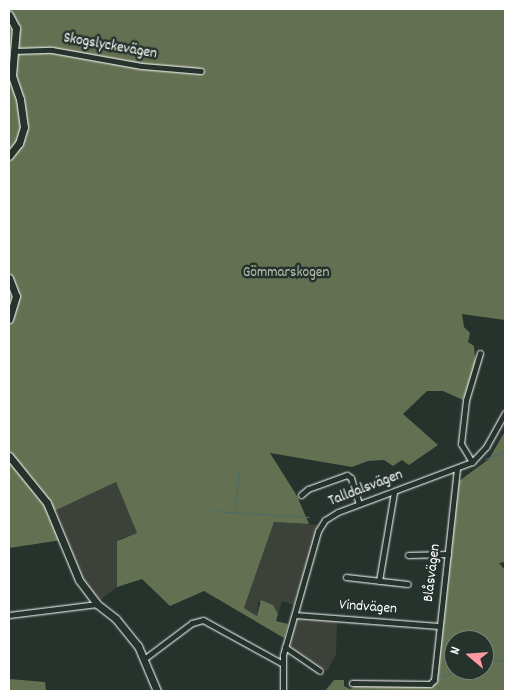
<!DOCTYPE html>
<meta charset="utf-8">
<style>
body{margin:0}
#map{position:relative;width:514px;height:700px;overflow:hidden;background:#26332d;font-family:Dekko,sans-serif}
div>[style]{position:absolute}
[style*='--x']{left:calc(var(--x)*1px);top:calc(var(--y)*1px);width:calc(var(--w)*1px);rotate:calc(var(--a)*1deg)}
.built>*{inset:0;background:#3c423a}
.green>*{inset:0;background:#637051}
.stream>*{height:1px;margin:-0.5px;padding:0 0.5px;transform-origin:0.5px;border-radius:0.5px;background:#4a6e6e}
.roads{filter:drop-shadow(0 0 1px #fff) drop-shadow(0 0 1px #fff)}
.street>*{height:5px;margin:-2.5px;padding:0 2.5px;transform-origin:2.5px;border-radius:2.5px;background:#26332d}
.secondary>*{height:7px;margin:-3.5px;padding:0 3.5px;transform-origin:3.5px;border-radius:3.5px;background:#26332d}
span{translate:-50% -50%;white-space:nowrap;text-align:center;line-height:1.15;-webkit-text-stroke:5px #26332d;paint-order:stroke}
.street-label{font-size:15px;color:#fff}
.park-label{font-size:15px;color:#b9bfb1}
.frame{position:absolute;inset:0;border:10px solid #fff;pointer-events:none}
.north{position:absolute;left:444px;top:630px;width:50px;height:50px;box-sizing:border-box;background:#26332d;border:1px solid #7d8581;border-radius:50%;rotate:288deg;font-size:14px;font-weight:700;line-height:20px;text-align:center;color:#fff}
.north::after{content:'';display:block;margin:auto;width:18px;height:22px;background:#ff9aa2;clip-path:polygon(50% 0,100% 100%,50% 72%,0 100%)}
</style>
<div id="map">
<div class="built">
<i style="clip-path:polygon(116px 482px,137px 533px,119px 539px,117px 587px,100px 600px,80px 578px,51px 512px)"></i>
<i style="clip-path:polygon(274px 522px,319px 525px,294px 605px,282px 601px,278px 614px,273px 605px,258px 602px,257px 616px,244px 608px)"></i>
<i style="clip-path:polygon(302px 617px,337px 620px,336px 654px,327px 671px,289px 646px,296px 618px)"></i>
</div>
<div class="green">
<i style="clip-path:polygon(9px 9px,505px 9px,505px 320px,462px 314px,464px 327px,470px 333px,468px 342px,474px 346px,476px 369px,463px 400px,443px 391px,427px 391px,403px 414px,438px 445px,409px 465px,402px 460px,393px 466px,384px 460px,368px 461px,352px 467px,270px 453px,297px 496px,309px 524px,274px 522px,244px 608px,257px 616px,261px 600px,273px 605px,278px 614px,276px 621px,288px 624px,284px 638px,204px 591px,170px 606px,142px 579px,117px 587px,117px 541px,137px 533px,116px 482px,52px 512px,62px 540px,9px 548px)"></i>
<i style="clip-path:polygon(evenodd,505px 431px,505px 562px,499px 563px,505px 570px,505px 691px,325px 691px,334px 680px,344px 680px,344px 686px,350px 689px,357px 685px,436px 684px,459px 481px,489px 459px,505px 431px,454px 640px,484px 640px,484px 670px,454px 670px,454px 640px)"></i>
<i style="clip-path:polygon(9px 679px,45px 682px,46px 691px,9px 691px)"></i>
</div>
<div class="stream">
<i style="--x:485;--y:459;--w:22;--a:-22"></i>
<i style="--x:235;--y:510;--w:41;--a:-84.4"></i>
<i style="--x:213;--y:511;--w:96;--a:3.6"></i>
<i style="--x:484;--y:658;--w:11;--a:15"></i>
<i style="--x:495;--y:661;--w:10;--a:-6"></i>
<i style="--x:437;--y:678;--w:27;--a:-17"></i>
</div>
<div class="roads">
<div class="street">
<i style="--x:14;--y:51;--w:38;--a:-2"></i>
<i style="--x:52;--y:50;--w:91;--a:10.1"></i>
<i style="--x:142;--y:66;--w:59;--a:4.8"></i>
<i style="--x:472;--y:462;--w:21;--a:-121"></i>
<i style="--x:461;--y:444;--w:44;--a:-83.5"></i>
<i style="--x:466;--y:400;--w:49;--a:-73.4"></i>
<i style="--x:301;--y:495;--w:9;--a:-41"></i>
<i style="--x:308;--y:489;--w:41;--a:-19.7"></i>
<i style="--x:347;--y:475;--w:5;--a:37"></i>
<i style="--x:351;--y:478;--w:27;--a:73"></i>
<i style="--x:408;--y:555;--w:40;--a:-1.4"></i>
<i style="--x:346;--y:577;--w:62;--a:6.4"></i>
<i style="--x:379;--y:581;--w:90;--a:-80.4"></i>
<i style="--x:9;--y:615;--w:89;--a:-7.1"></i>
<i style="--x:295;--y:615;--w:144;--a:4.4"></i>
<i style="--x:285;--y:647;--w:42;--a:34.4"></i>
<i style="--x:144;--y:659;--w:60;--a:-36.9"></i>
<i style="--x:192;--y:623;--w:11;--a:-15"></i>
<i style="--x:203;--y:620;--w:91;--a:28.8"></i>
<i style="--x:352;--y:683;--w:78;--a:0.7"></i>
<i style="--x:430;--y:684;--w:6;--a:-45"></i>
<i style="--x:434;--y:680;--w:212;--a:-83.8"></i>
<i style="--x:283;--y:691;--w:36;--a:-90"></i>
<i style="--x:283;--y:655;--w:129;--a:-74.2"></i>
<i style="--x:318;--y:531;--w:13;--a:-58"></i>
<i style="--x:325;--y:520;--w:15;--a:-32"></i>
<i style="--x:338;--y:512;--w:143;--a:-20.5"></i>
<i style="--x:472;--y:462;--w:21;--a:-47"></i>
<i style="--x:486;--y:447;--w:39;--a:-61"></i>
</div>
<div class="secondary">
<i style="--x:9;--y:15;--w:15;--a:62"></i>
<i style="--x:16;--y:28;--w:48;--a:94.8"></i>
<i style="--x:12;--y:76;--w:24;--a:71"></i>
<i style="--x:20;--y:99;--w:28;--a:82"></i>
<i style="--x:24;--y:127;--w:17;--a:107"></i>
<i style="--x:19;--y:143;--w:16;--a:128"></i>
<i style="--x:9;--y:278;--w:19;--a:69"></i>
<i style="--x:16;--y:296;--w:24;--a:107"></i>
<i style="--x:9;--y:456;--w:60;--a:51"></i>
<i style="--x:47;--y:503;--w:83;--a:67.4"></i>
<i style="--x:79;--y:580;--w:30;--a:53"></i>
<i style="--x:97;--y:604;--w:24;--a:38"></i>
<i style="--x:116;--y:619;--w:35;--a:51"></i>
<i style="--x:138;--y:646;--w:49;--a:67.1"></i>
</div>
</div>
<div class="street-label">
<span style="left:110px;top:47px;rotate:10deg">Skogslyckevägen</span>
<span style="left:366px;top:489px;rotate:-21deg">Talldalsvägen</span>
<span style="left:433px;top:573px;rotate:-83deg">Blåsvägen</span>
<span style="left:368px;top:608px;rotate:4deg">Vindvägen</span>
</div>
<div class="park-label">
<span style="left:286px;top:274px">Gömmarskogen</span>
</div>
<div class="frame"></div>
<div class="north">N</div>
</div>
